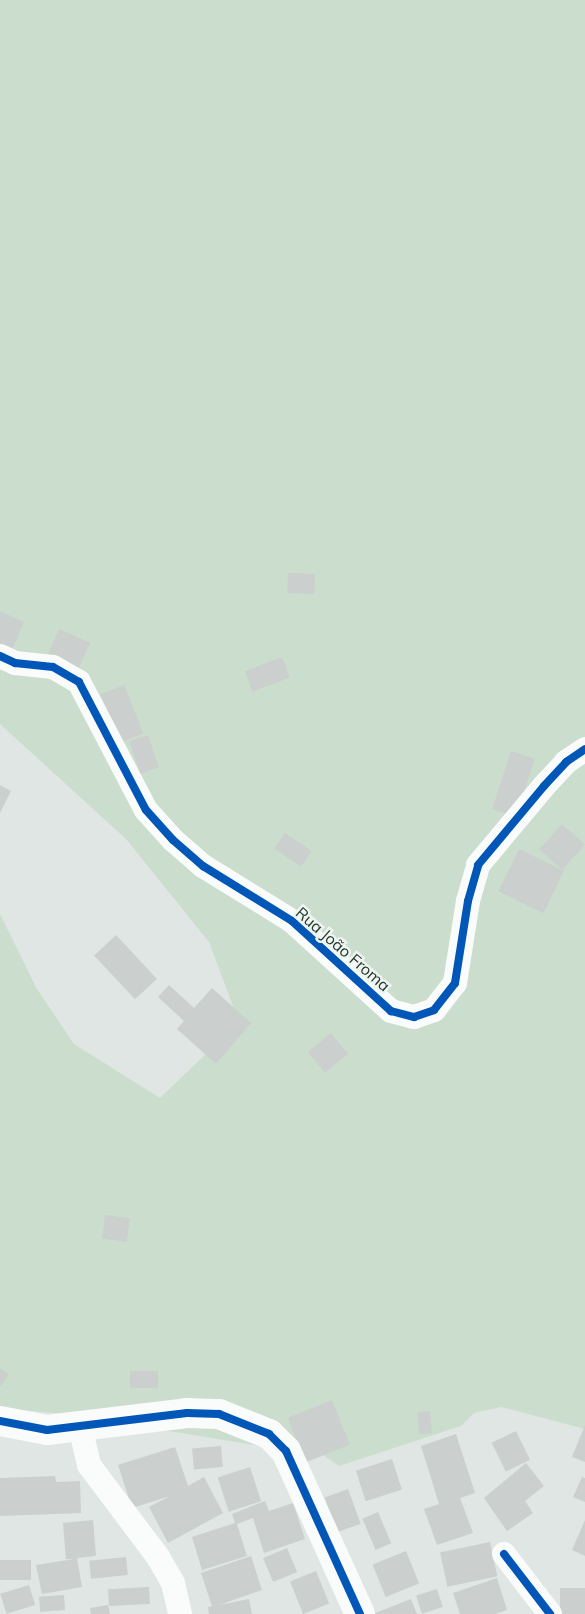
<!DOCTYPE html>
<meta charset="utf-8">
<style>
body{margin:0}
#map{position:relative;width:585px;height:1614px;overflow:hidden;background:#e0e6e3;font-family:Mulish,sans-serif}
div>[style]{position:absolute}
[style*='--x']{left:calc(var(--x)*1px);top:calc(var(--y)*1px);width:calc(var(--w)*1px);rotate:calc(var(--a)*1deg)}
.green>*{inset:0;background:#cbdece}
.building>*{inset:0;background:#cbcfcd;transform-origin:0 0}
.minor>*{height:24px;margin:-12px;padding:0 12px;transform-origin:12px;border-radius:12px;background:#fafbfb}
.tertiary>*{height:30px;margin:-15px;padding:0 15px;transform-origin:15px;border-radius:15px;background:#fafbfb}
.cycleway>*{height:8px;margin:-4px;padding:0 4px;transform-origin:4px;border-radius:4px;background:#0057b8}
span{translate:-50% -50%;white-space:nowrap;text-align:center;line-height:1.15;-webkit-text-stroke:5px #eef5f0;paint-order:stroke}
.street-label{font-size:16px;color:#22352d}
</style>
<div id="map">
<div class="green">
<i style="clip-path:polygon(0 0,585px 0,585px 1429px,501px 1407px,474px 1413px,461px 1426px,339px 1466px,316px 1450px,304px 1453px,64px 1414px,0 1408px,0 914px,37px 989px,74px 1044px,160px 1098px,239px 1022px,209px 942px,126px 839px,0 724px)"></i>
</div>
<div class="building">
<i style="left:288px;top:573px;width:27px;height:20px;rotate:2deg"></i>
<i style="clip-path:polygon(0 611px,24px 622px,12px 650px,0 645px)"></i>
<i style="left:59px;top:629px;width:34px;height:27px;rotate:24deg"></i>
<i style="left:282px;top:657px;width:22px;height:40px;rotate:69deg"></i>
<i style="left:124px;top:685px;width:52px;height:25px;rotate:68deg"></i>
<i style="left:148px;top:735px;width:34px;height:20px;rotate:71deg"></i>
<i style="left:511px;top:751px;width:25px;height:61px;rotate:18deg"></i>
<i style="clip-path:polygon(0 785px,11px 791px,0 813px)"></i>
<i style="left:562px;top:824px;width:31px;height:34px;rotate:42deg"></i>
<i style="left:285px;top:833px;width:32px;height:19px;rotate:34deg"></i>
<i style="left:519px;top:849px;width:50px;height:47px;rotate:26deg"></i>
<i style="left:116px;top:935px;width:60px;height:30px;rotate:47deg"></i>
<i style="clip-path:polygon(169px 985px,194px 1008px,212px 988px,251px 1023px,216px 1064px,177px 1029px,184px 1021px,158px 997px)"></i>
<i style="left:331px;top:1033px;width:27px;height:30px;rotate:51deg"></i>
<i style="left:105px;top:1215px;width:25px;height:24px;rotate:7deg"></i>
<i style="clip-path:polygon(0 1368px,9px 1374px,0 1388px)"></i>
<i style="left:130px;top:1371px;width:28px;height:17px"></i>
<i style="left:332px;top:1400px;width:48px;height:48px;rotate:68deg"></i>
<i style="left:430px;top:1411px;width:22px;height:13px;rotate:85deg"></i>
<i style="clip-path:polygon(585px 1425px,585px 1462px,572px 1457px)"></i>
<i style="left:516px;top:1431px;width:32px;height:27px;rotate:64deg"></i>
<i style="clip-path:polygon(456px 1434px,475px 1493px,460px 1498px,473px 1533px,437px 1545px,424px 1509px,439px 1504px,421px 1446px)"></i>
<i style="left:221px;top:1446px;width:21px;height:29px;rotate:85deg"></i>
<i style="clip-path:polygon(175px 1447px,188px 1486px,204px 1477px,223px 1513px,168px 1543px,149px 1507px,170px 1496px,132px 1508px,118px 1465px)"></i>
<i style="left:392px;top:1459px;width:32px;height:38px;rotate:72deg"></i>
<i style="clip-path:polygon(526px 1463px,544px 1486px,525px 1501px,533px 1513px,507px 1531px,484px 1498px)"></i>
<i style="left:250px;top:1467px;width:36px;height:34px;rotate:72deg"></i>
<i style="clip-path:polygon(55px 1476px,56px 1482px,80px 1481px,81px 1513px,0 1516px,0 1478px)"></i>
<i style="clip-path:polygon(582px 1477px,585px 1478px,585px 1502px,573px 1497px)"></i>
<i style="left:348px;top:1489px;width:37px;height:25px;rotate:70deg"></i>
<i style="clip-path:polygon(265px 1501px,269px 1511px,293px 1503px,305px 1539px,264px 1553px,253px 1518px,237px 1524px,247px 1556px,202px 1570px,192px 1537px,235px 1523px,232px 1514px)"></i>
<i style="left:378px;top:1512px;width:34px;height:17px;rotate:67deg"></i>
<i style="clip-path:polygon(93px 1520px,96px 1556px,77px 1558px,82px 1587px,42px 1594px,36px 1565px,74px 1559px,66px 1559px,63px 1523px)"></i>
<i style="clip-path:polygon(585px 1520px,585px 1556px,572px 1550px)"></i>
<i style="left:490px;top:1542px;width:35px;height:51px;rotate:78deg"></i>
<i style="left:287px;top:1548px;width:26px;height:26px;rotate:67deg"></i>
<i style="left:406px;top:1551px;width:35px;height:36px;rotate:68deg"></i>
<i style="clip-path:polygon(251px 1556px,262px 1590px,219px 1605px,249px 1599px,252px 1614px,209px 1614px,208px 1607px,212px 1606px,201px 1573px)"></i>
<i style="left:126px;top:1557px;width:18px;height:37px;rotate:84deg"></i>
<i style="left:0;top:1560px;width:31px;height:20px"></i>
<i style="left:316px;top:1571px;width:35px;height:28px;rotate:68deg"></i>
<i style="clip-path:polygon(497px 1578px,507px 1610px,495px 1614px,460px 1614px,453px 1593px)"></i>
<i style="left:29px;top:1585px;width:21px;height:30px;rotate:73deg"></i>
<i style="left:149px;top:1587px;width:17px;height:41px;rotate:87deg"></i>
<i style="left:585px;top:1588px;width:26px;height:25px;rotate:90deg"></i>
<i style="left:437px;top:1589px;width:19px;height:22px;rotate:72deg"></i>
<i style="left:64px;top:1595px;width:15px;height:25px;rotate:86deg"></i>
<i style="clip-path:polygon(411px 1599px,417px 1614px,373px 1614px)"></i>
<i style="clip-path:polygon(108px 1605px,110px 1614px,91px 1614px,90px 1608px)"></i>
</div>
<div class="minor">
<i style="--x:0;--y:656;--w:17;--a:25"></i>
<i style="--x:15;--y:663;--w:38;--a:6"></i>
<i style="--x:53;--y:667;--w:30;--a:30"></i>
<i style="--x:79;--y:682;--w:144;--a:62.4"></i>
<i style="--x:146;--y:810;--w:40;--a:48"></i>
<i style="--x:173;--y:840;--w:40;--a:41"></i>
<i style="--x:203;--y:866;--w:105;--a:31.7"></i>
<i style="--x:292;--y:921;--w:134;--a:42.3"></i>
<i style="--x:391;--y:1011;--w:24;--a:15"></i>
<i style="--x:414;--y:1017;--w:21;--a:-19"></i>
<i style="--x:434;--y:1010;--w:34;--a:-52"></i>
<i style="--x:455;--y:983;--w:83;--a:-81"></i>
<i style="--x:468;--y:901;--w:37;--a:-74"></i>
<i style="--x:478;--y:865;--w:103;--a:-50.1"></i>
<i style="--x:544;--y:786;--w:33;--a:-47"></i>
<i style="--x:566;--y:762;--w:23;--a:-34"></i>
<i style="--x:80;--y:1426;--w:40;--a:77"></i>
<i style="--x:89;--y:1465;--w:115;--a:53.1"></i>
<i style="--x:158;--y:1557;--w:30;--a:60"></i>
<i style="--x:173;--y:1583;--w:32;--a:77"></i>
<i style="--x:504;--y:1554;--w:76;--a:52.5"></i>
</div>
<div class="tertiary">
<i style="--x:0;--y:1421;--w:48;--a:10.8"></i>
<i style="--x:47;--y:1430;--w:141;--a:-6.9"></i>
<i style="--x:187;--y:1413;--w:32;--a:2"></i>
<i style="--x:219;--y:1414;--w:54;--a:21.8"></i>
<i style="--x:269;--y:1434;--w:24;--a:45"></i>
<i style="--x:286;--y:1451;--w:179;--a:65.6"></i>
</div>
<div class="cycleway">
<i style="--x:0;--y:656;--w:17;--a:25"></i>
<i style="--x:15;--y:663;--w:38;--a:6"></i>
<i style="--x:53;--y:667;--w:30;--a:30"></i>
<i style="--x:79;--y:682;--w:144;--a:62.4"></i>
<i style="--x:146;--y:810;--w:40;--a:48"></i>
<i style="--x:173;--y:840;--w:40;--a:41"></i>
<i style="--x:203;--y:866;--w:105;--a:31.7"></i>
<i style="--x:292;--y:921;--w:134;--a:42.3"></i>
<i style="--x:391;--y:1011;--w:24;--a:15"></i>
<i style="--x:414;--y:1017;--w:21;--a:-19"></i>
<i style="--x:434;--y:1010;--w:34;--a:-52"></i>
<i style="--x:455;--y:983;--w:83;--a:-81"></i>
<i style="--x:468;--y:901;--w:37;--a:-74"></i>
<i style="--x:478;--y:865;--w:103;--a:-50.1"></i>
<i style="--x:544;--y:786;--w:33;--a:-47"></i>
<i style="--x:566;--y:762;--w:23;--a:-34"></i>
<i style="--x:0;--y:1421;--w:48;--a:10.8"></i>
<i style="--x:47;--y:1430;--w:141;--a:-6.9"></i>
<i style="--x:187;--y:1413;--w:32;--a:2"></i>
<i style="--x:219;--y:1414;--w:54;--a:21.8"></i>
<i style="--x:269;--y:1434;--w:24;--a:45"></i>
<i style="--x:286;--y:1451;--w:179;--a:65.6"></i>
<i style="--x:504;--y:1554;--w:76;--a:52.5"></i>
</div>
<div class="street-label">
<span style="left:343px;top:949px;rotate:41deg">Rua João Froma</span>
</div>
</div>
